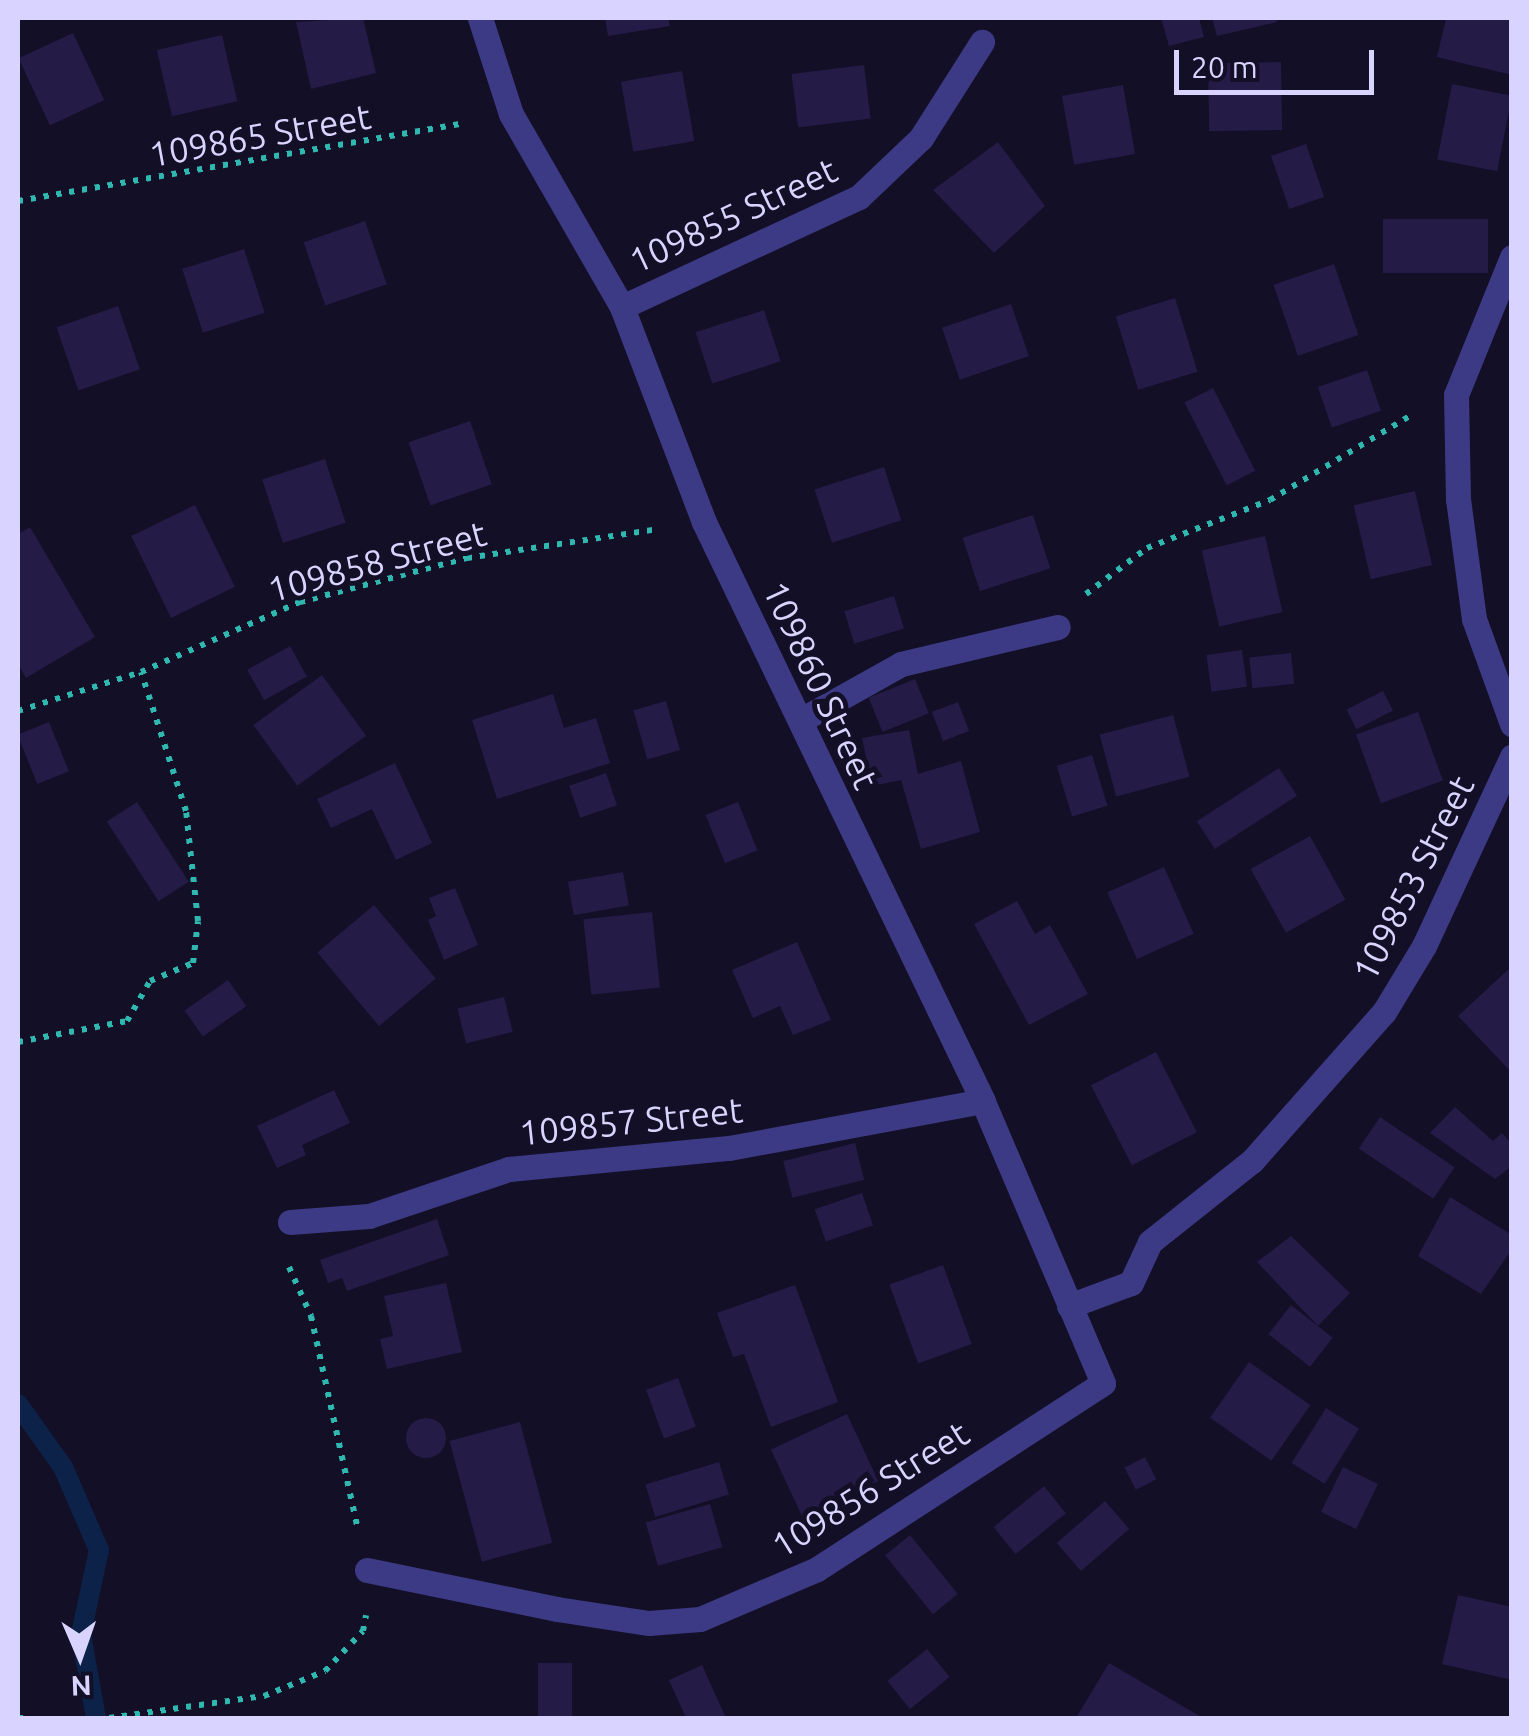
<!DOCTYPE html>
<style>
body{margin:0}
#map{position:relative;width:1529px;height:1736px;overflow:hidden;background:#130f26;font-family:Ubuntu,sans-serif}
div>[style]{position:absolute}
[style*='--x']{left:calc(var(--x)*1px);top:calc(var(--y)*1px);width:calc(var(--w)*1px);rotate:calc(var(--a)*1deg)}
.stream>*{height:20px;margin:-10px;padding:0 10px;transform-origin:10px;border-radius:10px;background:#0c2248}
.building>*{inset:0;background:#241b47;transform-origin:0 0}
.round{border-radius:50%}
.path>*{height:6px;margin-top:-3px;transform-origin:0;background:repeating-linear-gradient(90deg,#2fb8b0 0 5px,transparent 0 13px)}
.minor>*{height:25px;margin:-12.5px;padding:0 12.5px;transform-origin:12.5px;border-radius:12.5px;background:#3d3a85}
span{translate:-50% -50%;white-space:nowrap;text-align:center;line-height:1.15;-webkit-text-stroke:10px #130f26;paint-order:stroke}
.street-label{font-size:35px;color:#d9d4ff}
.frame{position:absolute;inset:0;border:20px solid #d9d4ff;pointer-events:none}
.north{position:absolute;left:30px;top:1606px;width:100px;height:100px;-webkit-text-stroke:8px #130f26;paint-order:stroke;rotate:178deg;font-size:28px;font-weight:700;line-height:40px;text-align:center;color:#d9d4ff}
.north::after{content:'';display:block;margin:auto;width:35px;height:45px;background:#d9d4ff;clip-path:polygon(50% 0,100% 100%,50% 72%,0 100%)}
.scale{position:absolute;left:1174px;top:50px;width:200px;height:45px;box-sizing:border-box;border:5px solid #d9d4ff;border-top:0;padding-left:12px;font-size:30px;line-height:35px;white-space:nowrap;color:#d9d4ff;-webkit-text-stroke:8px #130f26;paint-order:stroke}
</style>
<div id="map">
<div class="stream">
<i style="--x:18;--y:1404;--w:77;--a:54.5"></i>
<i style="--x:63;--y:1467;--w:90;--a:66.6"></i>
<i style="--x:99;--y:1550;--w:86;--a:102.1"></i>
<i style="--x:81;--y:1634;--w:85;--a:79.9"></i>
</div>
<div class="building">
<i style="clip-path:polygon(363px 18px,376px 73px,311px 89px,296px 22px)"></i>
<i style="clip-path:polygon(605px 18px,668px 18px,670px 26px,608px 36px)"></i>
<i style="clip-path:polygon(1161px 18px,1199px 18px,1204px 37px,1169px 46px)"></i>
<i style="clip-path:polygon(1212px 18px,1276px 18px,1277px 22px,1217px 36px)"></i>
<i style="clip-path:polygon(1446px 18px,1512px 18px,1512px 75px,1437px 57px)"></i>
<i style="left:73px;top:33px;width:74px;height:60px;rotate:65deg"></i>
<i style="left:222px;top:35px;width:68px;height:67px;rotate:77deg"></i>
<i style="left:1281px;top:62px;width:68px;height:73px;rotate:89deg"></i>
<i style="left:864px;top:65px;width:54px;height:73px;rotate:83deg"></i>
<i style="left:682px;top:71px;width:71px;height:62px;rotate:80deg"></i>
<i style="left:1452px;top:84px;width:61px;height:77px;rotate:11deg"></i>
<i style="left:1123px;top:85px;width:70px;height:62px;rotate:80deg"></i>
<i style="clip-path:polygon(998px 142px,1045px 206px,994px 253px,933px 190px)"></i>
<i style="left:1306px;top:144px;width:56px;height:37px;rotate:71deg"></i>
<i style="left:1488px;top:219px;width:54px;height:105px;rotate:90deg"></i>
<i style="left:365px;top:221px;width:67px;height:65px;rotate:71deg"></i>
<i style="left:244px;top:249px;width:67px;height:65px;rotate:72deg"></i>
<i style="left:1334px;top:264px;width:75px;height:64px;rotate:71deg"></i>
<i style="left:1175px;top:298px;width:77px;height:62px;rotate:73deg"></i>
<i style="left:1011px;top:304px;width:55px;height:73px;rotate:71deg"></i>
<i style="left:118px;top:306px;width:67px;height:65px;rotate:71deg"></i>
<i style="left:764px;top:310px;width:54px;height:72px;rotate:72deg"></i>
<i style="left:1367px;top:370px;width:43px;height:52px;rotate:71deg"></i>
<i style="left:1213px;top:388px;width:93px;height:32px;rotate:63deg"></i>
<i style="left:470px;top:421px;width:67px;height:65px;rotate:71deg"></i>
<i style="left:325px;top:459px;width:67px;height:66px;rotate:72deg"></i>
<i style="left:884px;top:467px;width:56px;height:73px;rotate:72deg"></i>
<i style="left:1415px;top:491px;width:76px;height:63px;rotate:77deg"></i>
<i style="left:195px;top:505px;width:91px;height:71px;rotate:64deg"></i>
<i style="left:1033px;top:515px;width:56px;height:74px;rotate:72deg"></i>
<i style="clip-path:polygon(30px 527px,95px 637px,26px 678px,18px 664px,18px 534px)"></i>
<i style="left:1265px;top:536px;width:78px;height:65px;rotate:77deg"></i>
<i style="left:894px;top:596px;width:34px;height:52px;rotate:73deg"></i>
<i style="left:290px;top:646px;width:35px;height:49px;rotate:61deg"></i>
<i style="left:1242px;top:650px;width:37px;height:36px;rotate:82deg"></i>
<i style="left:1291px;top:653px;width:31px;height:42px;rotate:84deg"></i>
<i style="left:322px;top:675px;width:75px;height:85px;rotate:54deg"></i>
<i style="left:915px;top:679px;width:37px;height:50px;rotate:68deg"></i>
<i style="left:1383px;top:691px;width:22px;height:41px;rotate:63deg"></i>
<i style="clip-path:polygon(553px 694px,564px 728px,596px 718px,610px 763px,497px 799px,472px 720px)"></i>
<i style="left:666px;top:701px;width:51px;height:34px;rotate:74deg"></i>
<i style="left:958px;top:702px;width:31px;height:28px;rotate:69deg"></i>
<i style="left:1418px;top:712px;width:73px;height:66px;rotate:70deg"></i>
<i style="left:1173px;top:715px;width:64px;height:76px;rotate:75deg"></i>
<i style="left:49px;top:722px;width:53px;height:34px;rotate:68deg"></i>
<i style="clip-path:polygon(909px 730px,918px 774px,961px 761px,980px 832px,921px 849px,901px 780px,872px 786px,862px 738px)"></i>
<i style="left:1092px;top:755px;width:53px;height:37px;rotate:73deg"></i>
<i style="clip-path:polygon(395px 763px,432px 843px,396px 860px,372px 809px,331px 828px,317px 799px)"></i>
<i style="left:1279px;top:768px;width:33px;height:98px;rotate:57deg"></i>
<i style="left:606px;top:773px;width:34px;height:39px;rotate:71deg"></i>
<i style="left:137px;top:802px;width:95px;height:36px;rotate:57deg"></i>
<i style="left:738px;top:802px;width:52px;height:35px;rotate:68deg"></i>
<i style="left:1310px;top:836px;width:73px;height:68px;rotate:61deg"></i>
<i style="left:1164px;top:867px;width:73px;height:62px;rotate:66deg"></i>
<i style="left:623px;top:872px;width:34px;height:56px;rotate:80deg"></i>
<i style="clip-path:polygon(455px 888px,478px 945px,444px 960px,428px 920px,436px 916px,429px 898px)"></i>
<i style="clip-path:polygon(1017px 901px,1035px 934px,1050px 925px,1088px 994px,1029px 1025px,974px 924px)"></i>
<i style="left:374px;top:905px;width:96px;height:74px;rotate:50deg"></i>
<i style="left:652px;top:912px;width:76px;height:69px;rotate:84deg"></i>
<i style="clip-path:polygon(797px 942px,831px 1020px,793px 1035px,780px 1006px,753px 1018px,732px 970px)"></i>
<i style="clip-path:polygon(1512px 966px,1512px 1073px,1458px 1016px)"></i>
<i style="left:228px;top:980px;width:32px;height:53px;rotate:55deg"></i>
<i style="left:504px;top:997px;width:36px;height:48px;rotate:76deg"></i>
<i style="left:1156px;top:1052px;width:90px;height:73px;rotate:63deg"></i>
<i style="clip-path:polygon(334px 1090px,350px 1123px,302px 1145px,306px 1155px,277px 1168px,257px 1126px)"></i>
<i style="clip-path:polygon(1455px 1107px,1493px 1141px,1502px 1133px,1512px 1144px,1512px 1166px,1495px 1179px,1430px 1133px)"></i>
<i style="left:1380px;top:1117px;width:90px;height:38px;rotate:34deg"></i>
<i style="left:855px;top:1143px;width:38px;height:74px;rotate:76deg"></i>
<i style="left:862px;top:1193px;width:34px;height:50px;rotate:71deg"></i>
<i style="clip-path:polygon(1450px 1197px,1512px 1235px,1512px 1249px,1481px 1294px,1418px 1256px)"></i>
<i style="clip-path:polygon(437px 1219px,449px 1255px,347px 1291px,342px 1278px,328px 1283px,320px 1260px)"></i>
<i style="clip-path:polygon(1291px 1236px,1350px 1293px,1318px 1326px,1257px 1262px)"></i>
<i style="left:943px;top:1265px;width:84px;height:57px;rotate:70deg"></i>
<i style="clip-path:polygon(446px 1283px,462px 1352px,387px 1369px,380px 1339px,393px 1336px,384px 1296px)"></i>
<i style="clip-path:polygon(795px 1285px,838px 1402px,771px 1427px,744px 1354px,733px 1357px,717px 1313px)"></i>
<i style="left:1291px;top:1305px;width:53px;height:37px;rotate:38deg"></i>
<i style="left:1249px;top:1362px;width:75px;height:68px;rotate:35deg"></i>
<i style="left:678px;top:1378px;width:52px;height:34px;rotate:70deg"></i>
<i style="left:1326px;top:1408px;width:39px;height:65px;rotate:32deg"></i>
<i style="left:847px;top:1414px;width:74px;height:84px;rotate:65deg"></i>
<i class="round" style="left:406px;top:1418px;width:40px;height:40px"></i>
<i style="left:520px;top:1422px;width:125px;height:73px;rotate:75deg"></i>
<i style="left:1145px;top:1457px;width:25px;height:23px;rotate:63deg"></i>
<i style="left:719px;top:1462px;width:34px;height:77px;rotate:73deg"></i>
<i style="left:1343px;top:1467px;width:39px;height:50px;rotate:26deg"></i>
<i style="left:1044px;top:1486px;width:35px;height:65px;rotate:51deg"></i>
<i style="left:1105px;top:1501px;width:37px;height:64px;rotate:49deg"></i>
<i style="left:710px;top:1504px;width:45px;height:67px;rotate:74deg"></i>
<i style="left:910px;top:1535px;width:76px;height:32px;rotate:51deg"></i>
<i style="clip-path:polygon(1458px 1595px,1512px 1607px,1512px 1680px,1442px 1664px)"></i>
<i style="left:927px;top:1649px;width:36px;height:51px;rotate:51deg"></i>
<i style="left:538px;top:1663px;width:34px;height:55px"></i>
<i style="clip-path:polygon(1109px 1663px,1203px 1718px,1076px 1718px)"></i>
<i style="clip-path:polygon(702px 1665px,726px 1718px,686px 1718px,669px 1680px)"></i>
</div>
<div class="path">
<i style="--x:18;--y:201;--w:454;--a:-9.9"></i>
<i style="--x:1086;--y:594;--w:76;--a:-37"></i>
<i style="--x:1147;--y:548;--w:132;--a:-21.3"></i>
<i style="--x:1270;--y:500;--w:163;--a:-31"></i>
<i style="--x:18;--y:711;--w:129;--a:-17.6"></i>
<i style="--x:141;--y:672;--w:174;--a:-23.8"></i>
<i style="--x:300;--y:602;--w:173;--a:-14.8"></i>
<i style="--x:467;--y:558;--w:193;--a:-8.6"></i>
<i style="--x:18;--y:1042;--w:111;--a:-10.9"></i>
<i style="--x:127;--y:1021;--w:46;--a:-60.1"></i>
<i style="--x:150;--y:981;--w:47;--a:-22.7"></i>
<i style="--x:193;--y:963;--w:42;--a:-83.2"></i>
<i style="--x:198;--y:921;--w:111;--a:-96.2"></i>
<i style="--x:186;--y:811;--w:146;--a:-107.9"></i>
<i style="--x:289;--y:1267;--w:54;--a:65.8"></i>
<i style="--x:311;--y:1316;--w:214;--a:77.6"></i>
<i style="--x:18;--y:1718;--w:9;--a:0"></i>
<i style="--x:109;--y:1718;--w:157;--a:-8.1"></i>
<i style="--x:264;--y:1696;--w:66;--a:-22.3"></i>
<i style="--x:325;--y:1671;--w:55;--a:-46.5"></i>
<i style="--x:363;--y:1631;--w:16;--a:-79"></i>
</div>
<div class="minor">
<i style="--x:1512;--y:257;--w:149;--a:112.1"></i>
<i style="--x:1456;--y:395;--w:104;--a:88.9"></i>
<i style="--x:1458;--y:499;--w:121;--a:82.4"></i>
<i style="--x:1474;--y:619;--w:112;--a:70.1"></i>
<i style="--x:622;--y:307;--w:261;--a:-24.9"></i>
<i style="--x:859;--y:197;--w:86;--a:-43.6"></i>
<i style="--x:921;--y:138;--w:114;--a:-57.6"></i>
<i style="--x:801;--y:720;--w:115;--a:-29.2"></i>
<i style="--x:901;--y:664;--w:161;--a:-13.3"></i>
<i style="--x:290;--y:1222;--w:79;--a:-4.3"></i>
<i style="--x:369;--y:1216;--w:148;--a:-18.6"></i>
<i style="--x:509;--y:1169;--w:221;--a:-5.5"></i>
<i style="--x:729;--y:1148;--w:258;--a:-10.5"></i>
<i style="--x:1069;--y:1306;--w:66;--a:-20.4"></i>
<i style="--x:1131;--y:1283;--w:45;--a:-65.1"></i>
<i style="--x:1150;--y:1242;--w:130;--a:-38.5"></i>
<i style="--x:1252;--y:1161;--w:199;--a:-48.5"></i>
<i style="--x:1384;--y:1012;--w:77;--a:-58.8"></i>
<i style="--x:1424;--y:946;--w:209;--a:-65.1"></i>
<i style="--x:367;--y:1570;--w:194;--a:11.6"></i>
<i style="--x:557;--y:1609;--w:93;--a:8.7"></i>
<i style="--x:649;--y:1623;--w:51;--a:-4.5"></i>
<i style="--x:700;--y:1619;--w:127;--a:-23.1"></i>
<i style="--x:817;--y:1569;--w:341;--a:-33"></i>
<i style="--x:1103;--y:1383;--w:306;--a:-113.1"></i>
<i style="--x:983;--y:1101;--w:643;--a:-115.73"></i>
<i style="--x:704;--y:522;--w:230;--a:-110.9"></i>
<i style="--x:622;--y:307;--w:223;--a:-119.9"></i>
<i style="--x:511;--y:114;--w:101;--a:-107.9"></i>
</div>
<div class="street-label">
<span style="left:260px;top:135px;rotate:-10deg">109865 Street</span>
<span style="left:733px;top:215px;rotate:-25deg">109855 Street</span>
<span style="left:377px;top:561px;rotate:-15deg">109858 Street</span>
<span style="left:821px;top:685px;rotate:65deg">109860 Street</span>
<span style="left:1413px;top:878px;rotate:-63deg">109853 Street</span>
<span style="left:631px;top:1121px;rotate:-6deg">109857 Street</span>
<span style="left:870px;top:1489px;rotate:-32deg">109856 Street</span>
</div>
<div class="frame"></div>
<div class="north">N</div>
<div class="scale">20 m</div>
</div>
